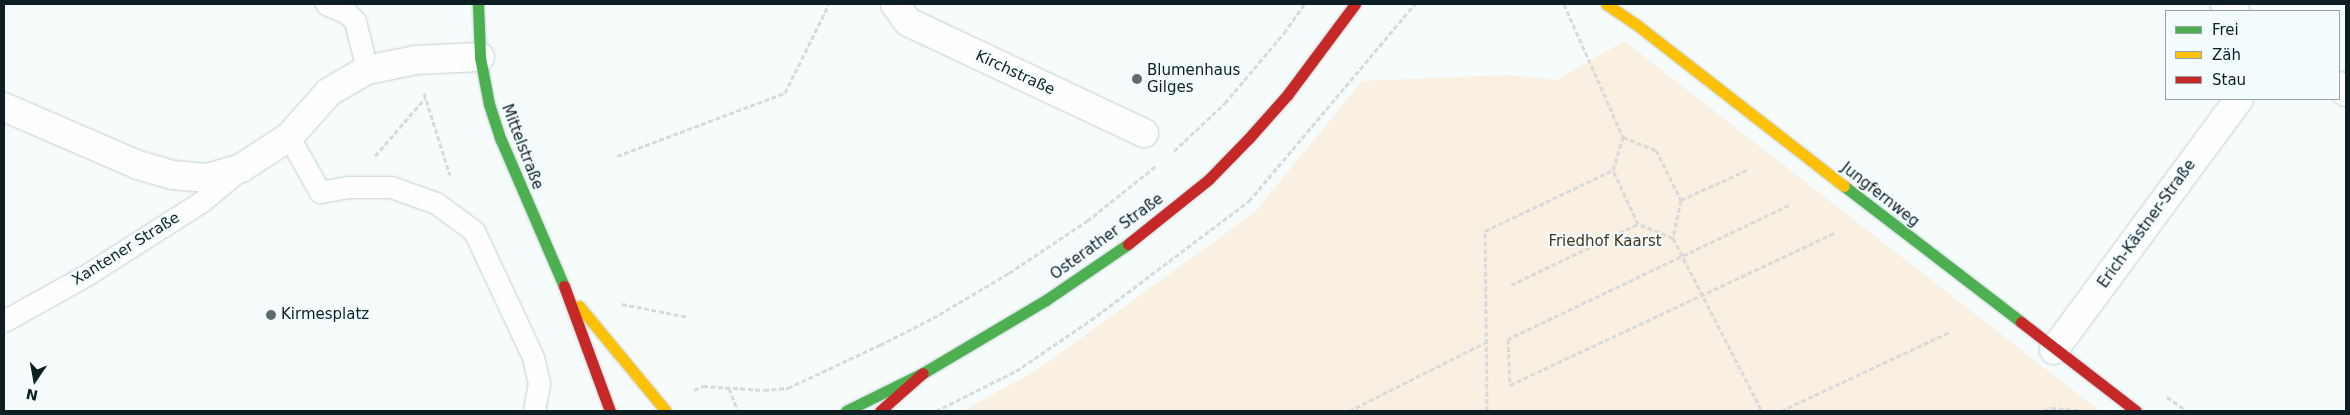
<!DOCTYPE html>
<meta charset="utf-8">
<style>
body{margin:0}
#map{position:relative;width:2350px;height:415px;overflow:hidden;background:#f6fbfb;font-family:"DejaVu Sans",sans-serif}
div>[style]{position:absolute}
[style*='--x']{left:calc(var(--x)*1px);top:calc(var(--y)*1px);width:calc(var(--w)*1px);rotate:calc(var(--a)*1deg)}
.green>*{inset:0;background:#f9f0e1}
.path>*{height:3px;margin-top:-1.5px;transform-origin:0;background:repeating-linear-gradient(90deg,#d8dbdb 0 5px,transparent 0 7.5px)}
.roads{filter:drop-shadow(0 0 1px #c5d0d2) drop-shadow(0 0 1px #c5d0d2)}
.lane>*{height:21px;margin:-10.5px;padding:0 10.5px;transform-origin:10.5px;border-radius:10.5px;background:#fefefe}
.street>*{height:28px;margin:-14px;padding:0 14px;transform-origin:14px;border-radius:14px;background:#fefefe}
.fast>*{height:11px;margin:-5.5px;padding:0 5.5px;transform-origin:5.5px;border-radius:5.5px;background:#4caf50}
.slow>*{height:11px;margin:-5.5px;padding:0 5.5px;transform-origin:5.5px;border-radius:5.5px;background:#ffc107}
.jam>*{height:11px;margin:-5.5px;padding:0 5.5px;transform-origin:5.5px;border-radius:5.5px;background:#c62828}
.dots>*{width:14px;height:14px;translate:-50% -50%;box-sizing:border-box;border:2px solid #f3fcfe;border-radius:50%}
span{translate:-50% -50%;white-space:nowrap;text-align:center;line-height:1.15;-webkit-text-stroke:4px #f3fcfe;paint-order:stroke}
.poi-label{font-size:15px;color:#0d1f23}
.left{translate:0 -50%;text-align:left}
.street-label{font-size:15px;color:#0d1f23}
.park-label{font-size:15px;color:#483517}
.frame{position:absolute;inset:0;border:5px solid #0d1f23;pointer-events:none}
.legend{position:absolute;left:2165px;top:10px;width:175px;height:90px;box-sizing:border-box;background:#f3fcfe;border:1px solid #97a4a6;margin:0;padding:6px 9px;list-style:none;font-size:15px;color:#0d1f23}
.legend li{display:flex;align-items:center;gap:10px;height:25px}
.legend b{width:25px;border:1px solid #97a4a6}
.north{position:absolute;left:10px;top:355px;width:50px;height:50px;-webkit-text-stroke:4px #f3fcfe;paint-order:stroke;rotate:192deg;font-size:14px;font-weight:700;line-height:20px;text-align:center;color:#0d1f23}
.north::after{content:'';display:block;margin:auto;width:18px;height:22px;background:#0d1f23;clip-path:polygon(50% 0,100% 100%,50% 72%,0 100%)}
</style>
<div id="map">
<div class="green">
<i style="clip-path:polygon(1624px 41px,2100px 411px,963px 411px,1037px 370px,1255px 212px,1362px 81px,1507px 75px,1557px 80px)"></i>
</div>
<div class="path">
<i style="--x:1564;--y:4;--w:145;--a:66.1"></i>
<i style="--x:424;--y:93;--w:86;--a:72.4"></i>
<i style="--x:1174;--y:151;--w:70;--a:-43.3"></i>
<i style="--x:1225;--y:103;--w:92;--a:-49.9"></i>
<i style="--x:1284;--y:33;--w:35;--a:-55"></i>
<i style="--x:375;--y:156;--w:77;--a:-49.2"></i>
<i style="--x:617;--y:156;--w:179;--a:-20.6"></i>
<i style="--x:785;--y:93;--w:99;--a:-63.7"></i>
<i style="--x:1681;--y:200;--w:75;--a:-24.5"></i>
<i style="--x:1789;--y:205;--w:311;--a:154.5"></i>
<i style="--x:1508;--y:339;--w:46;--a:87.5"></i>
<i style="--x:1510;--y:385;--w:358;--a:-25.1"></i>
<i style="--x:1673;--y:238;--w:38;--a:-158"></i>
<i style="--x:1638;--y:224;--w:60;--a:-114.8"></i>
<i style="--x:1613;--y:170;--w:34;--a:-73"></i>
<i style="--x:1623;--y:137;--w:35;--a:22"></i>
<i style="--x:1656;--y:150;--w:56;--a:63.4"></i>
<i style="--x:1681;--y:200;--w:39;--a:102"></i>
<i style="--x:1673;--y:238;--w:195;--a:62.8"></i>
<i style="--x:1511;--y:285;--w:141;--a:-25.7"></i>
<i style="--x:622;--y:304;--w:67;--a:11.1"></i>
<i style="--x:729;--y:388;--w:25;--a:69"></i>
<i style="--x:694;--y:390;--w:10;--a:-24"></i>
<i style="--x:703;--y:386;--w:61;--a:3.8"></i>
<i style="--x:764;--y:390;--w:24;--a:-5"></i>
<i style="--x:788;--y:388;--w:102;--a:-25.1"></i>
<i style="--x:880;--y:345;--w:59;--a:-27"></i>
<i style="--x:933;--y:318;--w:88;--a:-30.6"></i>
<i style="--x:1009;--y:273;--w:94;--a:-33.7"></i>
<i style="--x:1087;--y:221;--w:88;--a:-38.6"></i>
<i style="--x:2167;--y:397;--w:24;--a:35"></i>
<i style="--x:936;--y:411;--w:89;--a:-26.6"></i>
<i style="--x:1016;--y:371;--w:91;--a:-34.2"></i>
<i style="--x:1091;--y:320;--w:198;--a:-37"></i>
<i style="--x:1249;--y:201;--w:258;--a:-49.9"></i>
<i style="--x:1349;--y:411;--w:153;--a:-26.7"></i>
<i style="--x:1487;--y:411;--w:180;--a:-90.6"></i>
<i style="--x:1485;--y:231;--w:142;--a:-25.5"></i>
<i style="--x:1781;--y:411;--w:187;--a:-25.1"></i>
<i style="--x:2044;--y:411;--w:8;--a:-23"></i>
<i style="--x:2051;--y:408;--w:27;--a:4"></i>
</div>
<div class="roads">
<div class="lane">
<i style="--x:326;--y:4;--w:23;--a:23"></i>
<i style="--x:347;--y:13;--w:11;--a:45"></i>
<i style="--x:355;--y:21;--w:50;--a:76.2"></i>
<i style="--x:289;--y:137;--w:63;--a:60.6"></i>
<i style="--x:320;--y:192;--w:28;--a:-10"></i>
<i style="--x:348;--y:187;--w:43;--a:0"></i>
<i style="--x:391;--y:187;--w:48;--a:19.6"></i>
<i style="--x:436;--y:203;--w:47;--a:36.4"></i>
<i style="--x:474;--y:231;--w:139;--a:64.9"></i>
<i style="--x:533;--y:357;--w:27;--a:77"></i>
<i style="--x:539;--y:383;--w:28;--a:100"></i>
<i style="--x:4;--y:321;--w:96;--a:-29.2"></i>
<i style="--x:88;--y:274;--w:134;--a:-32.5"></i>
<i style="--x:201;--y:202;--w:47;--a:-39.8"></i>
</div>
<div class="street">
<i style="--x:895;--y:4;--w:22;--a:54"></i>
<i style="--x:908;--y:22;--w:261;--a:25.2"></i>
<i style="--x:2225;--y:4;--w:12;--a:35"></i>
<i style="--x:2339;--y:86;--w:9;--a:41"></i>
<i style="--x:4;--y:107;--w:146;--a:23.4"></i>
<i style="--x:138;--y:165;--w:36;--a:16"></i>
<i style="--x:173;--y:175;--w:34;--a:5"></i>
<i style="--x:207;--y:178;--w:35;--a:-16"></i>
<i style="--x:241;--y:168;--w:57;--a:-32.9"></i>
<i style="--x:289;--y:137;--w:60;--a:-48.4"></i>
<i style="--x:329;--y:92;--w:44;--a:-30.1"></i>
<i style="--x:367;--y:70;--w:50;--a:-11.5"></i>
<i style="--x:416;--y:60;--w:64;--a:-2.7"></i>
<i style="--x:2054;--y:350;--w:312;--a:-53.6"></i>
</div>
<div class="fast">
<i style="--x:478;--y:4;--w:53;--a:87.8"></i>
<i style="--x:480;--y:57;--w:48;--a:79.2"></i>
<i style="--x:489;--y:104;--w:38;--a:72"></i>
<i style="--x:501;--y:140;--w:159;--a:66.7"></i>
<i style="--x:1844;--y:186;--w:223;--a:37.5"></i>
<i style="--x:846;--y:411;--w:86;--a:-26.3"></i>
<i style="--x:923;--y:373;--w:143;--a:-30.7"></i>
<i style="--x:1046;--y:300;--w:99;--a:-34.3"></i>
</div>
<div class="slow">
<i style="--x:1606;--y:4;--w:37;--a:34"></i>
<i style="--x:1637;--y:25;--w:262;--a:37.9"></i>
<i style="--x:579;--y:306;--w:136;--a:50.4"></i>
</div>
<div class="jam">
<i style="--x:1128;--y:244;--w:104;--a:-38.7"></i>
<i style="--x:1209;--y:179;--w:57;--a:-45.7"></i>
<i style="--x:1249;--y:138;--w:59;--a:-48.4"></i>
<i style="--x:1288;--y:94;--w:112;--a:-53.3"></i>
<i style="--x:564;--y:286;--w:133;--a:69.8"></i>
<i style="--x:2021;--y:322;--w:145;--a:37.7"></i>
<i style="--x:880;--y:411;--w:57;--a:-41.5"></i>
</div>
</div>
<div class="dots">
<i style="left:1137px;top:79px;background:#5f6c6f"></i>
<i style="left:271px;top:315px;background:#5f6c6f"></i>
</div>
<div class="poi-label">
<span class="left" style="left:1147px;top:79px">Blumenhaus<br>Gilges</span>
<span class="left" style="left:281px;top:315px">Kirmesplatz</span>
</div>
<div class="street-label">
<span style="left:1015px;top:73px;rotate:25deg">Kirchstraße</span>
<span style="left:522px;top:147px;rotate:69deg">Mittelstraße</span>
<span style="left:1880px;top:195px;rotate:38deg">Jungfernweg</span>
<span style="left:2147px;top:224px;rotate:-54deg">Erich-Kästner-Straße</span>
<span style="left:1107px;top:237px;rotate:-36deg">Osterather Straße</span>
<span style="left:126px;top:249px;rotate:-32deg">Xantener Straße</span>
</div>
<div class="park-label">
<span style="left:1605px;top:242px">Friedhof Kaarst</span>
</div>
<div class="frame"></div>
<ul class="legend">
<li><b style="height:6px;background:#4caf50"></b>Frei</li>
<li><b style="height:6px;background:#ffc107"></b>Zäh</li>
<li><b style="height:6px;background:#c62828"></b>Stau</li>
</ul>
<div class="north">N</div>
</div>
